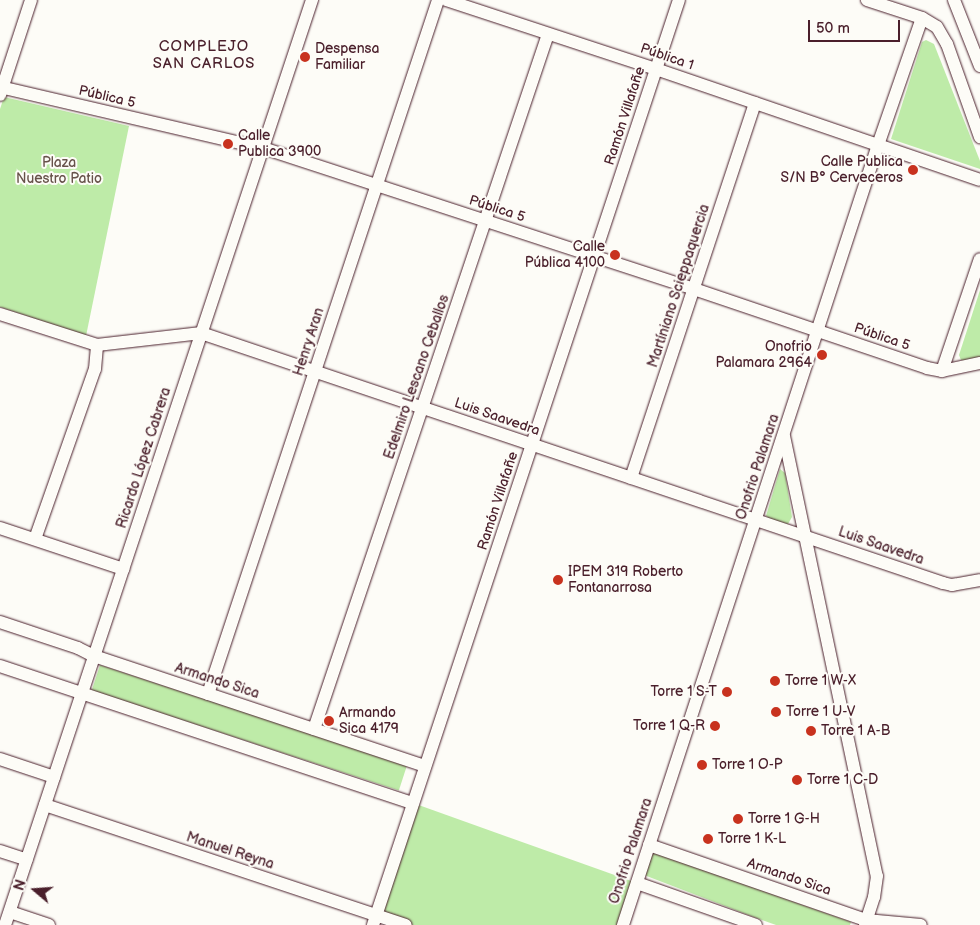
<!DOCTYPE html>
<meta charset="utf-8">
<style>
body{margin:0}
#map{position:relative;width:980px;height:925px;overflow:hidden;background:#fdfcf7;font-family:"Balsamiq Sans",sans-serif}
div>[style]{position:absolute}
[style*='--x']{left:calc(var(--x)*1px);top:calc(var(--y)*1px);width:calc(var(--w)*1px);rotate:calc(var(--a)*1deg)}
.green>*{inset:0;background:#beeba8;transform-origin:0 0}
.roads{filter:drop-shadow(0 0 1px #4a1f2b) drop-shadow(0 0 1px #4a1f2b)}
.minor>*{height:12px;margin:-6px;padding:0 6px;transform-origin:6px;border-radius:6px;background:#fdfcf7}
.dots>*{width:14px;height:14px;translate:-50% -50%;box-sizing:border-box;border:2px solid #fdfcf7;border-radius:50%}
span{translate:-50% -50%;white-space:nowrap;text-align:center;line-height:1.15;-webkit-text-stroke:4px #fdfcf7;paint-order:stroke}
.poi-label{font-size:14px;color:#4a1f2b}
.left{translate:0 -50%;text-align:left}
.right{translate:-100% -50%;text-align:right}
.street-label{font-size:14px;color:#4a1f2b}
.park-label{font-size:14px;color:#67524a}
.neighbourhood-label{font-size:15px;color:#4a1f2b;letter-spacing:1px}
.north{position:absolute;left:10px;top:865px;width:50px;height:50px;-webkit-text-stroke:4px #fdfcf7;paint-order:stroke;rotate:288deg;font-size:14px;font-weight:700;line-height:20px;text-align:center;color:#4a1f2b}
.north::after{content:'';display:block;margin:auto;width:18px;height:22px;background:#4a1f2b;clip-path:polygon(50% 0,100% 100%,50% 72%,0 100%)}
.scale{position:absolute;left:808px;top:20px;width:92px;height:22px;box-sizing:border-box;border:2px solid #4a1f2b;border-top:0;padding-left:6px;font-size:15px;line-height:18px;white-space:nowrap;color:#4a1f2b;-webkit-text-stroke:4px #fdfcf7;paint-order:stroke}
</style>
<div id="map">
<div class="green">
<i style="clip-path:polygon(926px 40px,934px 44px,980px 161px,980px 169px,891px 139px,922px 42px)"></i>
<i style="clip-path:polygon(4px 97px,129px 126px,86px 336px,0 307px,0 109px)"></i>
<i style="clip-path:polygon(980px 290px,980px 357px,966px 361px,961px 360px,959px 355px)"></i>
<i style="clip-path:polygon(780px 469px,785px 473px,792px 517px,788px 524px,771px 520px,766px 516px)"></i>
<i style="left:100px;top:665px;width:323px;height:27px;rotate:18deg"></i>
<i style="clip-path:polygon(413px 803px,637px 883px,623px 925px,406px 925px,376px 915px)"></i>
<i style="clip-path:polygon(651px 851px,851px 922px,850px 925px,776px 925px,751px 916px,644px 875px)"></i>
</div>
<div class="roads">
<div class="minor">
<i style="--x:446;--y:0;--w:221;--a:18.2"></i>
<i style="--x:656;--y:69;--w:342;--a:18.9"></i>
<i style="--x:867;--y:0;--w:58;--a:18.1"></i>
<i style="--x:922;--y:18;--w:17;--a:31"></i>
<i style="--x:937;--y:27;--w:20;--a:60"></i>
<i style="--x:947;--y:44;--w:99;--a:70.5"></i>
<i style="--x:954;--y:0;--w:71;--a:68.5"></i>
<i style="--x:0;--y:87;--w:270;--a:13.1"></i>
<i style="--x:263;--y:148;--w:453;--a:18.1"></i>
<i style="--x:694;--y:289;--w:246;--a:18.7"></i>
<i style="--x:927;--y:368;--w:15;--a:11"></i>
<i style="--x:942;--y:371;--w:39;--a:-12"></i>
<i style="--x:0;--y:95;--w:100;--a:-71.9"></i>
<i style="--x:0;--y:314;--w:102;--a:17.7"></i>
<i style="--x:97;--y:345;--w:105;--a:-6.6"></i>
<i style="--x:201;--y:333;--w:783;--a:18.62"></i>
<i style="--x:943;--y:583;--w:9;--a:13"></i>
<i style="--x:952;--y:585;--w:28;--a:-10"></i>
<i style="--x:942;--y:371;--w:118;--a:-71.3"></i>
<i style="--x:784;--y:436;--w:450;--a:78.1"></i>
<i style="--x:877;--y:876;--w:21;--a:98"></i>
<i style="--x:874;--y:897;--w:29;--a:108"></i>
<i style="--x:631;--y:478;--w:395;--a:-71.7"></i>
<i style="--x:0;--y:528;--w:130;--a:18.4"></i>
<i style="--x:35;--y:539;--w:180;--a:-70.6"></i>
<i style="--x:95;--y:369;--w:24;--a:-85"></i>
<i style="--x:0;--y:622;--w:82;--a:18.4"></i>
<i style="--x:78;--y:648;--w:18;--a:27"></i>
<i style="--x:94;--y:656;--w:349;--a:18.4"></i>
<i style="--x:0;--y:666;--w:435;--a:18.4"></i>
<i style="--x:208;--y:694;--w:731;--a:-71.66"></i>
<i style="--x:314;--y:729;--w:733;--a:-71.39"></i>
<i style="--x:0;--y:759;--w:57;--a:18.4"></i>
<i style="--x:45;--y:805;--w:380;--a:18.4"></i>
<i style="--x:649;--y:845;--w:230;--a:19.1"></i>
<i style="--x:866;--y:920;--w:55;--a:5.2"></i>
<i style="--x:0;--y:851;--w:28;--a:18"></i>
<i style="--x:637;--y:883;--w:126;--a:19.4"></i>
<i style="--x:10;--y:912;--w:41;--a:18.4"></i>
<i style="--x:5;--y:925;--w:975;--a:-71.64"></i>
<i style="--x:373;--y:925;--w:974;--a:-71.7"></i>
<i style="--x:623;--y:925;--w:821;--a:-71.9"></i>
<i style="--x:878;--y:145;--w:134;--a:-70.9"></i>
</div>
</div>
<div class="dots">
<i style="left:305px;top:57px;background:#c8321e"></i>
<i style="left:228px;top:144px;background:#c8321e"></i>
<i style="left:913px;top:170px;background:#c8321e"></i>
<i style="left:615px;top:255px;background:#c8321e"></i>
<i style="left:822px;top:355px;background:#c8321e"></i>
<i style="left:558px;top:580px;background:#c8321e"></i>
<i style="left:775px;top:681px;background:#c8321e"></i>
<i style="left:727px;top:692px;background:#c8321e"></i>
<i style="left:776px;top:712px;background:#c8321e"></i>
<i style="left:329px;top:721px;background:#c8321e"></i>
<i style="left:715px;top:726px;background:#c8321e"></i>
<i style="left:811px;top:731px;background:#c8321e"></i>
<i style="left:702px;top:765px;background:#c8321e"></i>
<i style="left:797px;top:780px;background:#c8321e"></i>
<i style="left:738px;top:819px;background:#c8321e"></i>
<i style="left:708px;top:839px;background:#c8321e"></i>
</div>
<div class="poi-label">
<span class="left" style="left:315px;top:57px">Despensa<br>Familiar</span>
<span class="left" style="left:238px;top:144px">Calle<br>Publica 3900</span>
<span class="right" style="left:903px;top:170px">Calle Publica<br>S/N B° Cerveceros</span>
<span class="right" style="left:605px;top:255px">Calle<br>Pública 4100</span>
<span class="right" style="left:812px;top:355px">Onofrio<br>Palamara 2964</span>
<span class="left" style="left:568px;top:580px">IPEM 319 Roberto<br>Fontanarrosa</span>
<span class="left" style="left:785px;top:681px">Torre 1 W-X</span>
<span class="right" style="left:717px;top:692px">Torre 1 S-T</span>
<span class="left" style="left:786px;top:712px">Torre 1 U-V</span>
<span class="left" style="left:339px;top:721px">Armando<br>Sica 4179</span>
<span class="right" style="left:705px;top:726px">Torre 1 Q-R</span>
<span class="left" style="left:821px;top:731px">Torre 1 A-B</span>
<span class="left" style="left:712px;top:765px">Torre 1 O-P</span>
<span class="left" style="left:807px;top:780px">Torre 1 C-D</span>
<span class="left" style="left:748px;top:819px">Torre 1 G-H</span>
<span class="left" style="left:718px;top:839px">Torre 1 K-L</span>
</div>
<div class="street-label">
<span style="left:667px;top:57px;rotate:19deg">Pública 1</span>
<span style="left:107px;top:97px;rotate:13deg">Pública 5</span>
<span style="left:625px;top:116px;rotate:-72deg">Ramón Villafañe</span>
<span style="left:497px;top:209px;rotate:18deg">Pública 5</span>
<span style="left:679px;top:286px;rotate:-72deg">Martíniano Scieppaquercia</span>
<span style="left:882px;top:337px;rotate:19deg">Pública 5</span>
<span style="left:309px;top:342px;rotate:-72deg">Henry Aran</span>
<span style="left:417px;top:377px;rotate:-71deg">Edelmiro Lescano Ceballos</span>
<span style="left:497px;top:417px;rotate:19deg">Luis Saavedra</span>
<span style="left:144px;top:458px;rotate:-72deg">Ricardo López Cabrera</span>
<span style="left:758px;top:467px;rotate:-72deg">Onofrio Palamara</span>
<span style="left:498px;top:501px;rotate:-72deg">Ramón Villafañe</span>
<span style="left:881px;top:546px;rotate:19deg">Luis Saavedra</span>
<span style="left:217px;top:681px;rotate:18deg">Armando Sica</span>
<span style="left:230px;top:851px;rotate:18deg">Manuel Reyna</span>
<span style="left:631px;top:851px;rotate:-72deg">Onofrio Palamara</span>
<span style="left:789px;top:877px;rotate:19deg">Armando Sica</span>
</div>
<div class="park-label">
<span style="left:59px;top:171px">Plaza<br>Nuestro Patio</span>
</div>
<div class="neighbourhood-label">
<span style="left:204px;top:55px">COMPLEJO<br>SAN CARLOS</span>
</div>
<div class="north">N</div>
<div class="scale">50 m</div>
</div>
